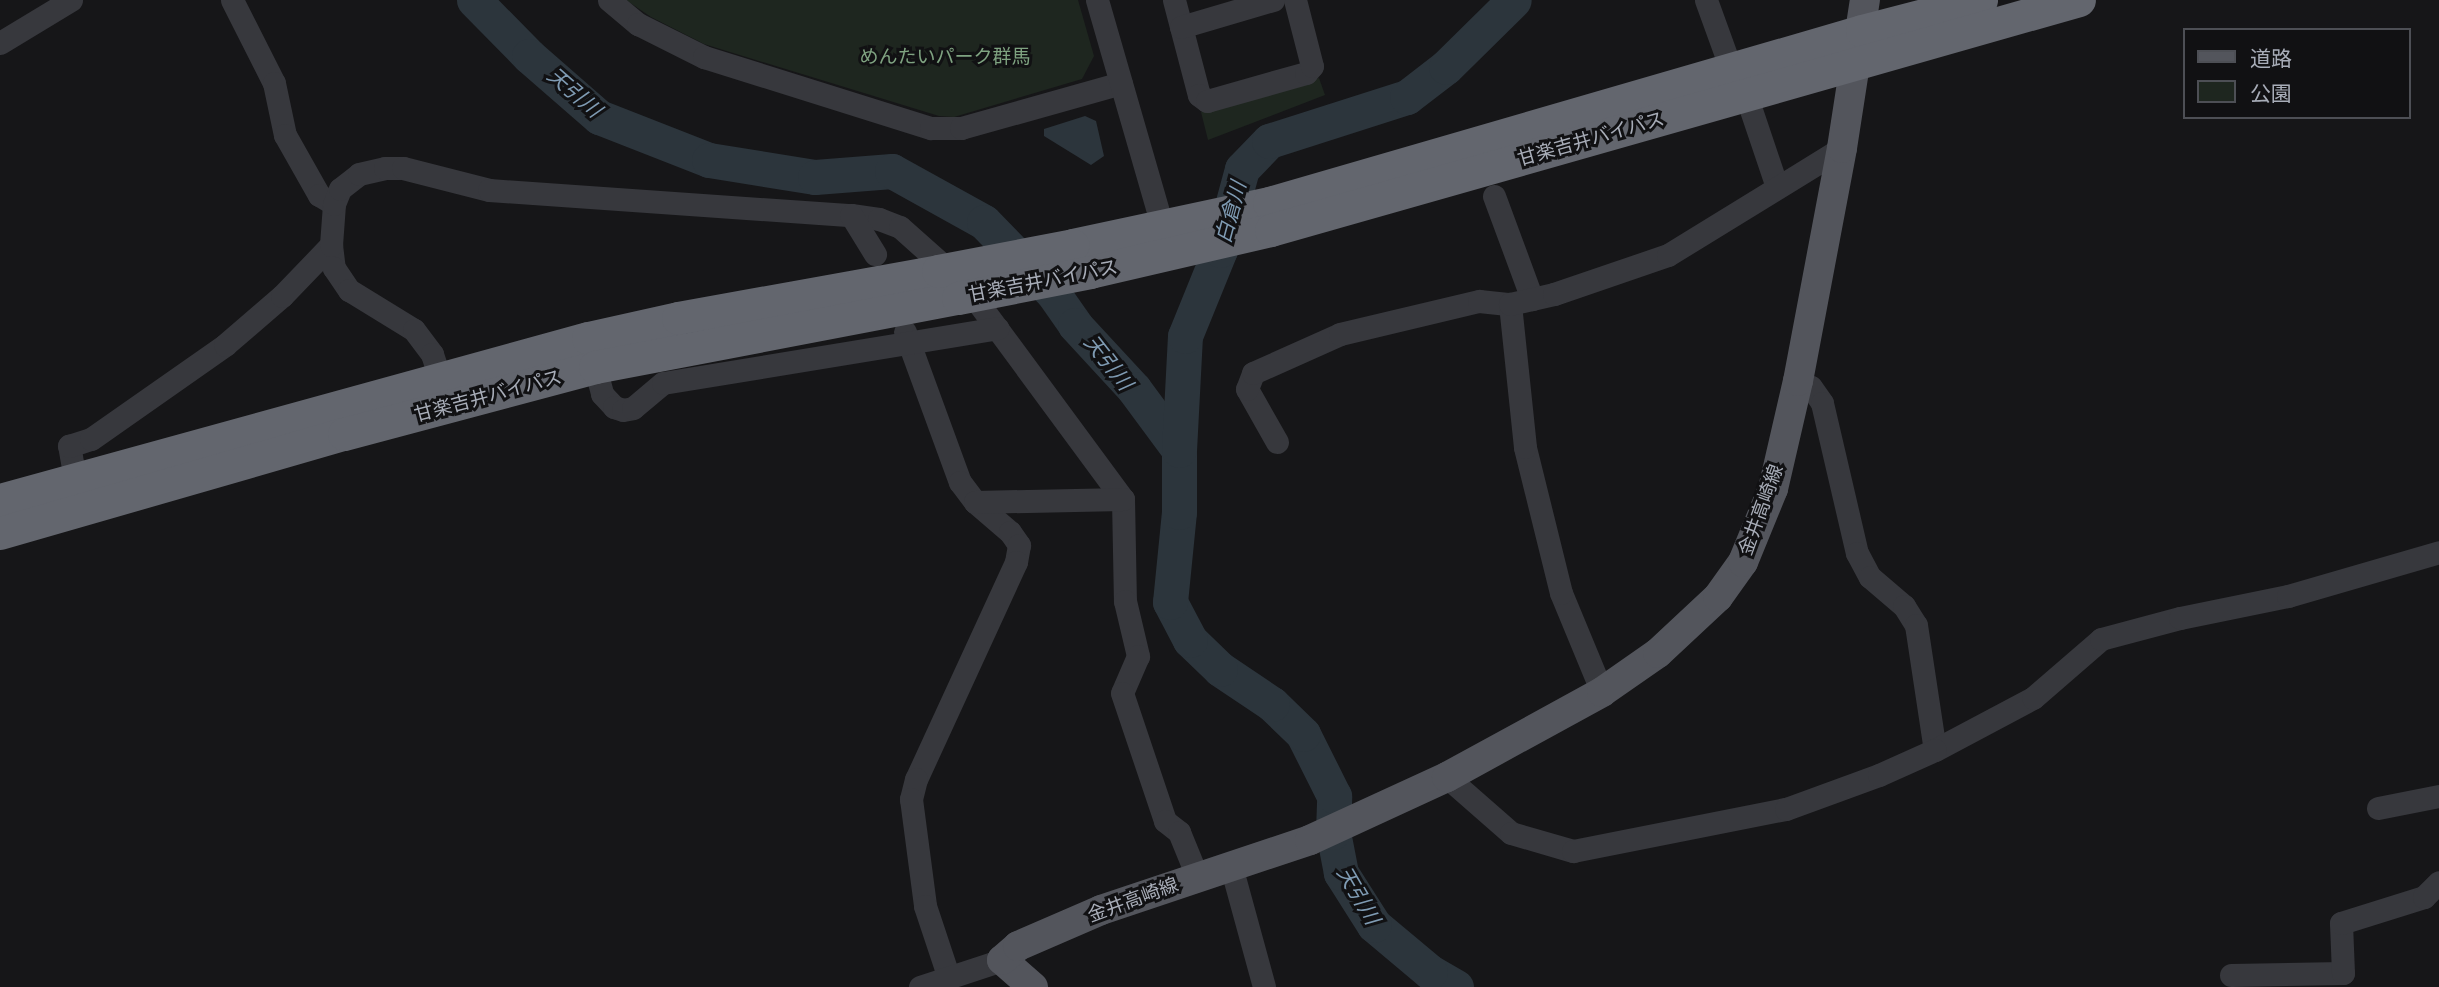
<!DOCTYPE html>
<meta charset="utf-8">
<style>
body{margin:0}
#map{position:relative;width:2439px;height:987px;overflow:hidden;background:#161618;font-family:Mulish,"Noto Sans JP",sans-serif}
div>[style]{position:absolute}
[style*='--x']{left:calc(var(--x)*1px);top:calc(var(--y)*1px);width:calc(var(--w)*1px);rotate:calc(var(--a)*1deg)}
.green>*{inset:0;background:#1e261f}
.water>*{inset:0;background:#2c353c}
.river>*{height:35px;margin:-17.5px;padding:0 17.5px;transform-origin:17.5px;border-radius:17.5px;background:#2c353c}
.minor>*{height:23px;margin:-11.5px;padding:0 11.5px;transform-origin:11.5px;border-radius:11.5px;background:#37383d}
.major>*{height:30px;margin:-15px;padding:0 15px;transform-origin:15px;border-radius:15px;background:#53555c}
.highway>*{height:33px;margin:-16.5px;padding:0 16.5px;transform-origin:16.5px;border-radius:16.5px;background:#63666e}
.highway-bridge>*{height:33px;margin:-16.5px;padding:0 16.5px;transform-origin:16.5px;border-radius:16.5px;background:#63666e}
span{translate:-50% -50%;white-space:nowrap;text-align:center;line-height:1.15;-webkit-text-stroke:6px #111113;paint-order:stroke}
.park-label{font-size:19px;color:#7fa381}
.street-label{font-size:19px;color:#a8adb8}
.water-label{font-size:21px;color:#7f9bb3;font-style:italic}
.legend{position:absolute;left:2183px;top:28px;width:228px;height:91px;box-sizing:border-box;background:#111113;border:2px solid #4d4f55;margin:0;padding:9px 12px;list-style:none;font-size:21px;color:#a8adb8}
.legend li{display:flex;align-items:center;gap:14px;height:35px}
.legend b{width:35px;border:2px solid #4d4f55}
</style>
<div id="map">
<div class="green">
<i style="clip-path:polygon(626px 0,1078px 0,1094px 56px,1082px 79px,954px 117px,939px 116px,704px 44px,651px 17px)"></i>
<i style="clip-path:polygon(1319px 78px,1325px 95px,1208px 140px,1201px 112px)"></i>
</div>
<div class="water">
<i style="clip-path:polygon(1085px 116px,1096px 121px,1104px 156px,1091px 165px,1044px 136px,1044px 129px)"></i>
</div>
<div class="river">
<i style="--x:474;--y:0;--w:78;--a:45.5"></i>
<i style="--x:529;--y:56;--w:93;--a:41.1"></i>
<i style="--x:599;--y:117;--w:118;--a:21.4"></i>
<i style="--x:709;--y:160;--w:107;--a:9.1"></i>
<i style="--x:815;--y:177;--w:77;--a:-4.5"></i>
<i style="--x:892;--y:171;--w:105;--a:29"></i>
<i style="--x:984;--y:222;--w:99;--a:45.8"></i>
<i style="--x:1053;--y:293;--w:39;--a:55"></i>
<i style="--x:1075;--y:325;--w:87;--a:47.3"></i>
<i style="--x:1134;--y:389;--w:76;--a:53.6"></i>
<i style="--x:1456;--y:987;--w:30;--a:-150"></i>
<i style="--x:1430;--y:972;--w:73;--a:-140"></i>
<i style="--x:1374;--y:925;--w:62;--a:-122.4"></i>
<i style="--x:1341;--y:873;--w:42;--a:-101"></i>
<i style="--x:1333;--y:832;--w:36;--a:-88"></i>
<i style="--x:1334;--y:796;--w:69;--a:-116.6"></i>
<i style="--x:1303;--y:734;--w:43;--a:-135.9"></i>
<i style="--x:1272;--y:704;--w:63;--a:-146.1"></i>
<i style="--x:1220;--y:669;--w:42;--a:-136"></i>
<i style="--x:1190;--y:640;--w:43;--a:-117.8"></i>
<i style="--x:1170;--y:602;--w:90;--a:-84.3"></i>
<i style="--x:1179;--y:512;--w:62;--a:-90"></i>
<i style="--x:1179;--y:450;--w:114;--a:-87"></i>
<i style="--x:1185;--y:336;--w:93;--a:-67.9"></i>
<i style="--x:1220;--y:250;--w:84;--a:-74.8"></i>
<i style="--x:1242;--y:169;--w:39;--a:-46"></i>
<i style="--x:1269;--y:141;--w:145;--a:-17.7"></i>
<i style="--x:1407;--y:97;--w:49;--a:-37.6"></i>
<i style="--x:1446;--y:67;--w:95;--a:-44.6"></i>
</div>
<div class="minor">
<i style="--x:232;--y:0;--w:93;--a:63.2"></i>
<i style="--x:274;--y:83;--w:53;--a:78.1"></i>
<i style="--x:285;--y:135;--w:69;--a:60.5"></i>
<i style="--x:319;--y:195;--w:17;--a:31"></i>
<i style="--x:609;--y:0;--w:38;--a:40"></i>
<i style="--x:638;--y:24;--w:74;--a:26.6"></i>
<i style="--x:704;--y:57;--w:238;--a:17.4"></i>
<i style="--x:931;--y:128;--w:30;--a:0"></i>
<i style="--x:961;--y:128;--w:166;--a:-15.7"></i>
<i style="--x:1097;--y:0;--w:237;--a:73.9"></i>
<i style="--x:1174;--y:0;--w:98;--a:75.3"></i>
<i style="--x:1199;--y:95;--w:10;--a:37"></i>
<i style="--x:1207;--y:101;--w:103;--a:-15.8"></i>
<i style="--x:1306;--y:73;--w:9;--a:-49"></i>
<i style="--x:1312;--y:66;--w:68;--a:-104.4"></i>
<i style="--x:1706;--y:0;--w:73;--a:70.1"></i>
<i style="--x:1181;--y:27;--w:96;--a:-16.4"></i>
<i style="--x:0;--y:43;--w:83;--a:-31.2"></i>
<i style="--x:1746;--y:95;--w:97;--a:71.4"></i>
<i style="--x:1494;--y:196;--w:110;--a:69.7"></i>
<i style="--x:851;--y:215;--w:28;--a:8"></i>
<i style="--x:879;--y:219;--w:22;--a:21"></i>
<i style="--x:900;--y:227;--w:87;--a:41.7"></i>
<i style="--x:965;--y:285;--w:266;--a:53.6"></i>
<i style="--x:1123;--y:499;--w:102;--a:88.9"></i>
<i style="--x:1125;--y:601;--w:57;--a:76.7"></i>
<i style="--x:1138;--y:656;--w:40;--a:113.4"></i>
<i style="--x:1122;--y:693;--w:135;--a:71.4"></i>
<i style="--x:1165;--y:821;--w:18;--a:38"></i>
<i style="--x:1179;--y:832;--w:48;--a:67.8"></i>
<i style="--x:331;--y:245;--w:23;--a:83"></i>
<i style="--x:334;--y:268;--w:27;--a:56"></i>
<i style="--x:349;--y:290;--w:76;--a:31.6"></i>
<i style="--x:414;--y:330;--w:30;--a:53"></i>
<i style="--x:432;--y:354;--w:25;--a:72"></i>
<i style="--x:905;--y:332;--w:160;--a:69.9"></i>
<i style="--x:960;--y:482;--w:25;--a:53"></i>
<i style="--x:975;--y:502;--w:46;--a:40.6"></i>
<i style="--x:1010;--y:532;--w:16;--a:55"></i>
<i style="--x:1019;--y:545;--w:17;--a:100"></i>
<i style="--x:1016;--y:562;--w:239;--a:114.7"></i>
<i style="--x:916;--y:779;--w:21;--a:104"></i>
<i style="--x:911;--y:799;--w:108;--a:82.5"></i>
<i style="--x:925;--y:906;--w:76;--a:71.6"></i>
<i style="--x:595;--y:367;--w:28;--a:75"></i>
<i style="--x:602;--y:394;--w:18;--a:47"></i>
<i style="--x:614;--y:407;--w:9;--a:18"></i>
<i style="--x:623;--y:410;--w:10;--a:-11"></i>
<i style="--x:633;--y:408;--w:39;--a:-40"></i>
<i style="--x:663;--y:383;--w:339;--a:-9.3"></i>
<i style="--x:1798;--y:381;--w:14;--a:25"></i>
<i style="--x:1811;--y:387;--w:19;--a:55"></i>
<i style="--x:1822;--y:403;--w:154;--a:76.9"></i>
<i style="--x:1857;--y:553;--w:27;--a:62"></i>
<i style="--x:1870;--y:577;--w:45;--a:40.5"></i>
<i style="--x:1904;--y:606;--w:22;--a:58"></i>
<i style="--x:1916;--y:625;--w:126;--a:81.4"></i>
<i style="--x:1935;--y:750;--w:111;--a:-28"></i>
<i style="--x:2033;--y:698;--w:90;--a:-40.9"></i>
<i style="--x:2101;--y:639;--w:82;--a:-14.9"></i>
<i style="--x:2180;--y:618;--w:110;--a:-11.5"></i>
<i style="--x:2288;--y:596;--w:157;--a:-16.2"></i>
<i style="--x:1277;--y:442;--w:61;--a:-119.5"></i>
<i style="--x:1247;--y:389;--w:17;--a:-69"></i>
<i style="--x:1253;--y:373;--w:95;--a:-24.1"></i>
<i style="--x:1340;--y:334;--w:143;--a:-13.4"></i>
<i style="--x:1479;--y:301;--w:31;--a:6"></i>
<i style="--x:75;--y:479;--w:34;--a:-100"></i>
<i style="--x:69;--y:446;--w:23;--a:-18"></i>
<i style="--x:91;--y:439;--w:164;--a:-35"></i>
<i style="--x:225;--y:345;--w:75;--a:-40.7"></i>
<i style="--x:282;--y:296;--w:71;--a:-46.1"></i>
<i style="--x:331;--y:245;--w:41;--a:-85.8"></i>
<i style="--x:334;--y:204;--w:16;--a:-68"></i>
<i style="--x:340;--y:189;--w:24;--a:-38"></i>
<i style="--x:359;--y:174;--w:27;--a:-13"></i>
<i style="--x:385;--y:168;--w:18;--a:0"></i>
<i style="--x:403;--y:168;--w:89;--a:14.3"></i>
<i style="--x:489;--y:190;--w:363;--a:4"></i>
<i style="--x:851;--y:215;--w:46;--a:58.4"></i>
<i style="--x:975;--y:502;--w:148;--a:-1.2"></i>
<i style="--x:1602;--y:692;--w:107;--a:-112.5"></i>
<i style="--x:1561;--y:593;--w:150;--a:-103.9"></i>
<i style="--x:1525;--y:447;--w:144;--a:-96"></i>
<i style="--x:1510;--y:304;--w:45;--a:-12.8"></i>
<i style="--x:1554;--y:294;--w:120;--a:-18.9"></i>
<i style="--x:1668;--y:255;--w:204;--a:-31.6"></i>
<i style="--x:1447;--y:777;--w:85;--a:41.2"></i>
<i style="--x:1511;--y:833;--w:65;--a:16.2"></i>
<i style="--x:1573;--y:851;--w:217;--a:-11.2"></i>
<i style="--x:1786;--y:809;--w:99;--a:-20.1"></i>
<i style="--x:1879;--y:775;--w:61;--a:-24.1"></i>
<i style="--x:2378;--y:808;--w:62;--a:-11.1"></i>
<i style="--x:1231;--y:866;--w:125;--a:74.7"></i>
<i style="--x:2231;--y:975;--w:112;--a:-1"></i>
<i style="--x:2343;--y:973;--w:50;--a:-92.3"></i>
<i style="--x:2341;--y:923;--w:87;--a:-17.4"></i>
<i style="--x:2424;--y:897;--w:21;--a:-45"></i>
<i style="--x:920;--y:987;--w:86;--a:-18.2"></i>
</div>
<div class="major">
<i style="--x:1033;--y:987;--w:41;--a:-138.9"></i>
<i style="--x:1002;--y:960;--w:21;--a:-41"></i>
<i style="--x:1018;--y:946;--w:90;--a:-23.4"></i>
<i style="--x:1101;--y:910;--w:220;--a:-18.5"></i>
<i style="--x:1310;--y:840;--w:151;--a:-24.7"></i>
<i style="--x:1447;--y:777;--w:177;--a:-28.7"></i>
<i style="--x:1602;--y:692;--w:68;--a:-34.9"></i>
<i style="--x:1658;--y:653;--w:82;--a:-43"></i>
<i style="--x:1718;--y:597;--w:43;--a:-54.5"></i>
<i style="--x:1743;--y:562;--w:79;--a:-67.7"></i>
<i style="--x:1773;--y:489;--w:111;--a:-77"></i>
<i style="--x:1798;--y:381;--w:237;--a:-79.3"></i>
<i style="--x:1842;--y:148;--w:150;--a:-81.2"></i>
</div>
<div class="highway">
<i style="--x:1073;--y:245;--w:200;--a:-12.1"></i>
<i style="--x:1269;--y:203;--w:617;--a:-16.17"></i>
<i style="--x:1862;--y:31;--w:123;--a:-14.6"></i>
<i style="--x:1090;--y:272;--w:186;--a:-13.1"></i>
<i style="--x:1271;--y:230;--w:840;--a:-15.89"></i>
<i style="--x:0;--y:500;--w:610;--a:-15.4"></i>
<i style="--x:588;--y:338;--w:92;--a:-12.5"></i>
<i style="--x:678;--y:318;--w:264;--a:-10.2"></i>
<i style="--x:0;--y:533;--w:358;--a:-16.1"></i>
<i style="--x:344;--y:434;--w:260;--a:-14.9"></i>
<i style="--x:595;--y:367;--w:369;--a:-10.8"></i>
</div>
<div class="highway-bridge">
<i style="--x:938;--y:271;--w:137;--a:-10.9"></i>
<i style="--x:958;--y:298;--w:135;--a:-11.1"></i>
</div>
<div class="park-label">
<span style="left:945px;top:57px">めんたいパーク群馬</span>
</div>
<div class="street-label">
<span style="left:1591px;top:139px;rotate:-16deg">甘楽吉井バイパス</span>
<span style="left:1043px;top:281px;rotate:-11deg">甘楽吉井バイパス</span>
<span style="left:488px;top:396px;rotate:-15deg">甘楽吉井バイパス</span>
<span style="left:1761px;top:510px;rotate:-70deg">金井高崎線</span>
<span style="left:1133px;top:900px;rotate:-20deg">金井高崎線</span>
</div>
<div class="water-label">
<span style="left:575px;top:92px;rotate:41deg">天引川</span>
<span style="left:1230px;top:212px;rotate:-75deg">白倉川</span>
<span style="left:1109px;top:362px;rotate:52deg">天引川</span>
<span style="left:1359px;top:895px;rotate:60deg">天引川</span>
</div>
<ul class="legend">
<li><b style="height:9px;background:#53555c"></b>道路</li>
<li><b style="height:19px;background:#1e261f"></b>公園</li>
</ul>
</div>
